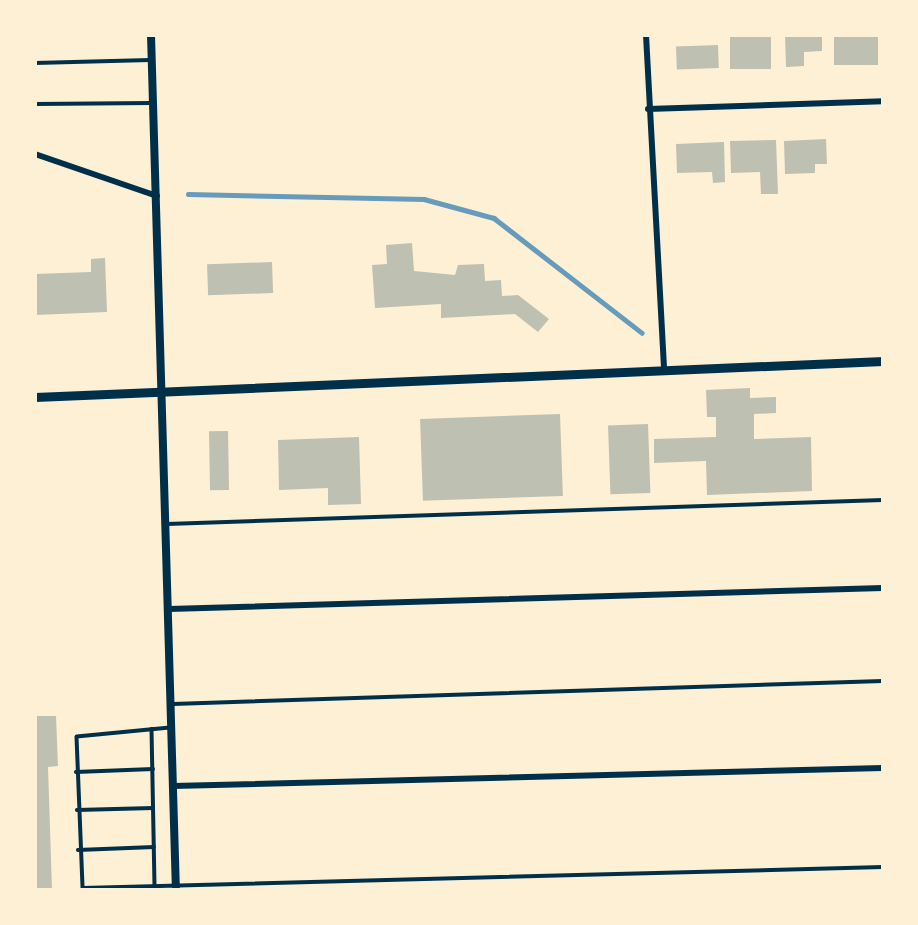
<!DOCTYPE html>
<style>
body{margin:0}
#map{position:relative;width:918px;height:925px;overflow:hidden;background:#fdf0d5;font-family:Figtree,sans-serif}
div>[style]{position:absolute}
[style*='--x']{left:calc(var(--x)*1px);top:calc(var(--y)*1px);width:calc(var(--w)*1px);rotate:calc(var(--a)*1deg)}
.stream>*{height:4.5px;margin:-2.25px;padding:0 2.25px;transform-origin:2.25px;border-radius:2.25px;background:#669bbc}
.building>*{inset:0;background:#bec0b2;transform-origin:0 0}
.service>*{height:3.5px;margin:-1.75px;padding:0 1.75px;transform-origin:1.75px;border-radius:1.75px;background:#003049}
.minor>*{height:6px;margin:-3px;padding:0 3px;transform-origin:3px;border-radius:3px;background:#003049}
.tertiary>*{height:8px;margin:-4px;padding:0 4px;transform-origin:4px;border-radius:4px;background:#003049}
.secondary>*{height:9px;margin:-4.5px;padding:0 4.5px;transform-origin:4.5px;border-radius:4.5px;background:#003049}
span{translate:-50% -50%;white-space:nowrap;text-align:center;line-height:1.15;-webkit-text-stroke:6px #fdf0d5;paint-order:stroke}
.frame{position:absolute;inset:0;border:37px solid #fdf0d5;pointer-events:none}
</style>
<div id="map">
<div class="stream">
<i style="--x:188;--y:194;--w:236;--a:1.2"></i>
<i style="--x:424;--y:199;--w:73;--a:15.2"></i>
<i style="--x:494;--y:218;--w:187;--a:37.8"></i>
</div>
<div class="building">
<i style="left:730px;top:35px;width:41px;height:34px"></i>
<i style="clip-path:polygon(785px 35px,822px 35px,822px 51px,804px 52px,804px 66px,786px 67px)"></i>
<i style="left:834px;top:35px;width:44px;height:30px"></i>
<i style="left:718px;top:45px;width:23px;height:42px;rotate:88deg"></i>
<i style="clip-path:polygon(826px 139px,827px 164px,815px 164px,815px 173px,785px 174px,784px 141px)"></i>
<i style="clip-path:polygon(776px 140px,778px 194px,761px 194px,760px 172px,731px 173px,730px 141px)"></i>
<i style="clip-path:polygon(724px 142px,725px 182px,713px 183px,712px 172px,677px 173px,676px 144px)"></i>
<i style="clip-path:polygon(412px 243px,414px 271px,455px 275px,458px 265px,484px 264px,485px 281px,501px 280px,502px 296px,518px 295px,549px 319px,538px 332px,515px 314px,441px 318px,441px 304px,375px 308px,372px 265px,387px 264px,386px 245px)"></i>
<i style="clip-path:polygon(105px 258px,107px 312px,35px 315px,35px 274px,91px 272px,91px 259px)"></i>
<i style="left:272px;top:262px;width:31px;height:65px;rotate:88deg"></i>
<i style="clip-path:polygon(750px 388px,750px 398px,776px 397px,776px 413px,754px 414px,754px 439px,811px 437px,812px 491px,707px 495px,706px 461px,654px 463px,654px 439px,716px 437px,716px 417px,707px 417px,706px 390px)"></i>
<i style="left:560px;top:414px;width:82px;height:140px;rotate:88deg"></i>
<i style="left:648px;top:424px;width:69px;height:40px;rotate:88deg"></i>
<i style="left:228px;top:431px;width:59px;height:19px;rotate:89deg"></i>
<i style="clip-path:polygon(359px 437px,361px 504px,328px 505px,328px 488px,279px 490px,278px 440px)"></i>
<i style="clip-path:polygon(35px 716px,56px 716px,58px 766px,48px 767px,52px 890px,35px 890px)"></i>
</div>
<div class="service">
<i style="--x:35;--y:63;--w:115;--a:-1.5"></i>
<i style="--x:35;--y:104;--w:117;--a:-0.5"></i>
<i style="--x:167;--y:524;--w:716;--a:-1.92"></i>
<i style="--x:173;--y:704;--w:710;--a:-1.86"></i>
<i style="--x:170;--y:728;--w:93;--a:174.5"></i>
<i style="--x:77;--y:737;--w:151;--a:87.7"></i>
<i style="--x:83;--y:888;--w:800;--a:-1.5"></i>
<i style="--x:152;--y:729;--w:157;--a:88.9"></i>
<i style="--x:76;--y:772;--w:77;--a:-2.2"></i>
<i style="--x:77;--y:810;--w:76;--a:-1.5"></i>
<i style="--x:78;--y:850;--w:76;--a:-2.3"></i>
</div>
<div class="minor">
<i style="--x:646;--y:35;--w:336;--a:86.9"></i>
<i style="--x:648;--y:109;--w:235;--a:-1.9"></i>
<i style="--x:35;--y:154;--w:129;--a:19"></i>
<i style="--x:169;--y:609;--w:714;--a:-1.68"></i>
<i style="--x:173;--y:786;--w:710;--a:-1.45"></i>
</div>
<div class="tertiary">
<i style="--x:151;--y:35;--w:855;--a:88.33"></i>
</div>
<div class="secondary">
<i style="--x:35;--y:397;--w:849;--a:-2.43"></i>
</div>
<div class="frame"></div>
</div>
